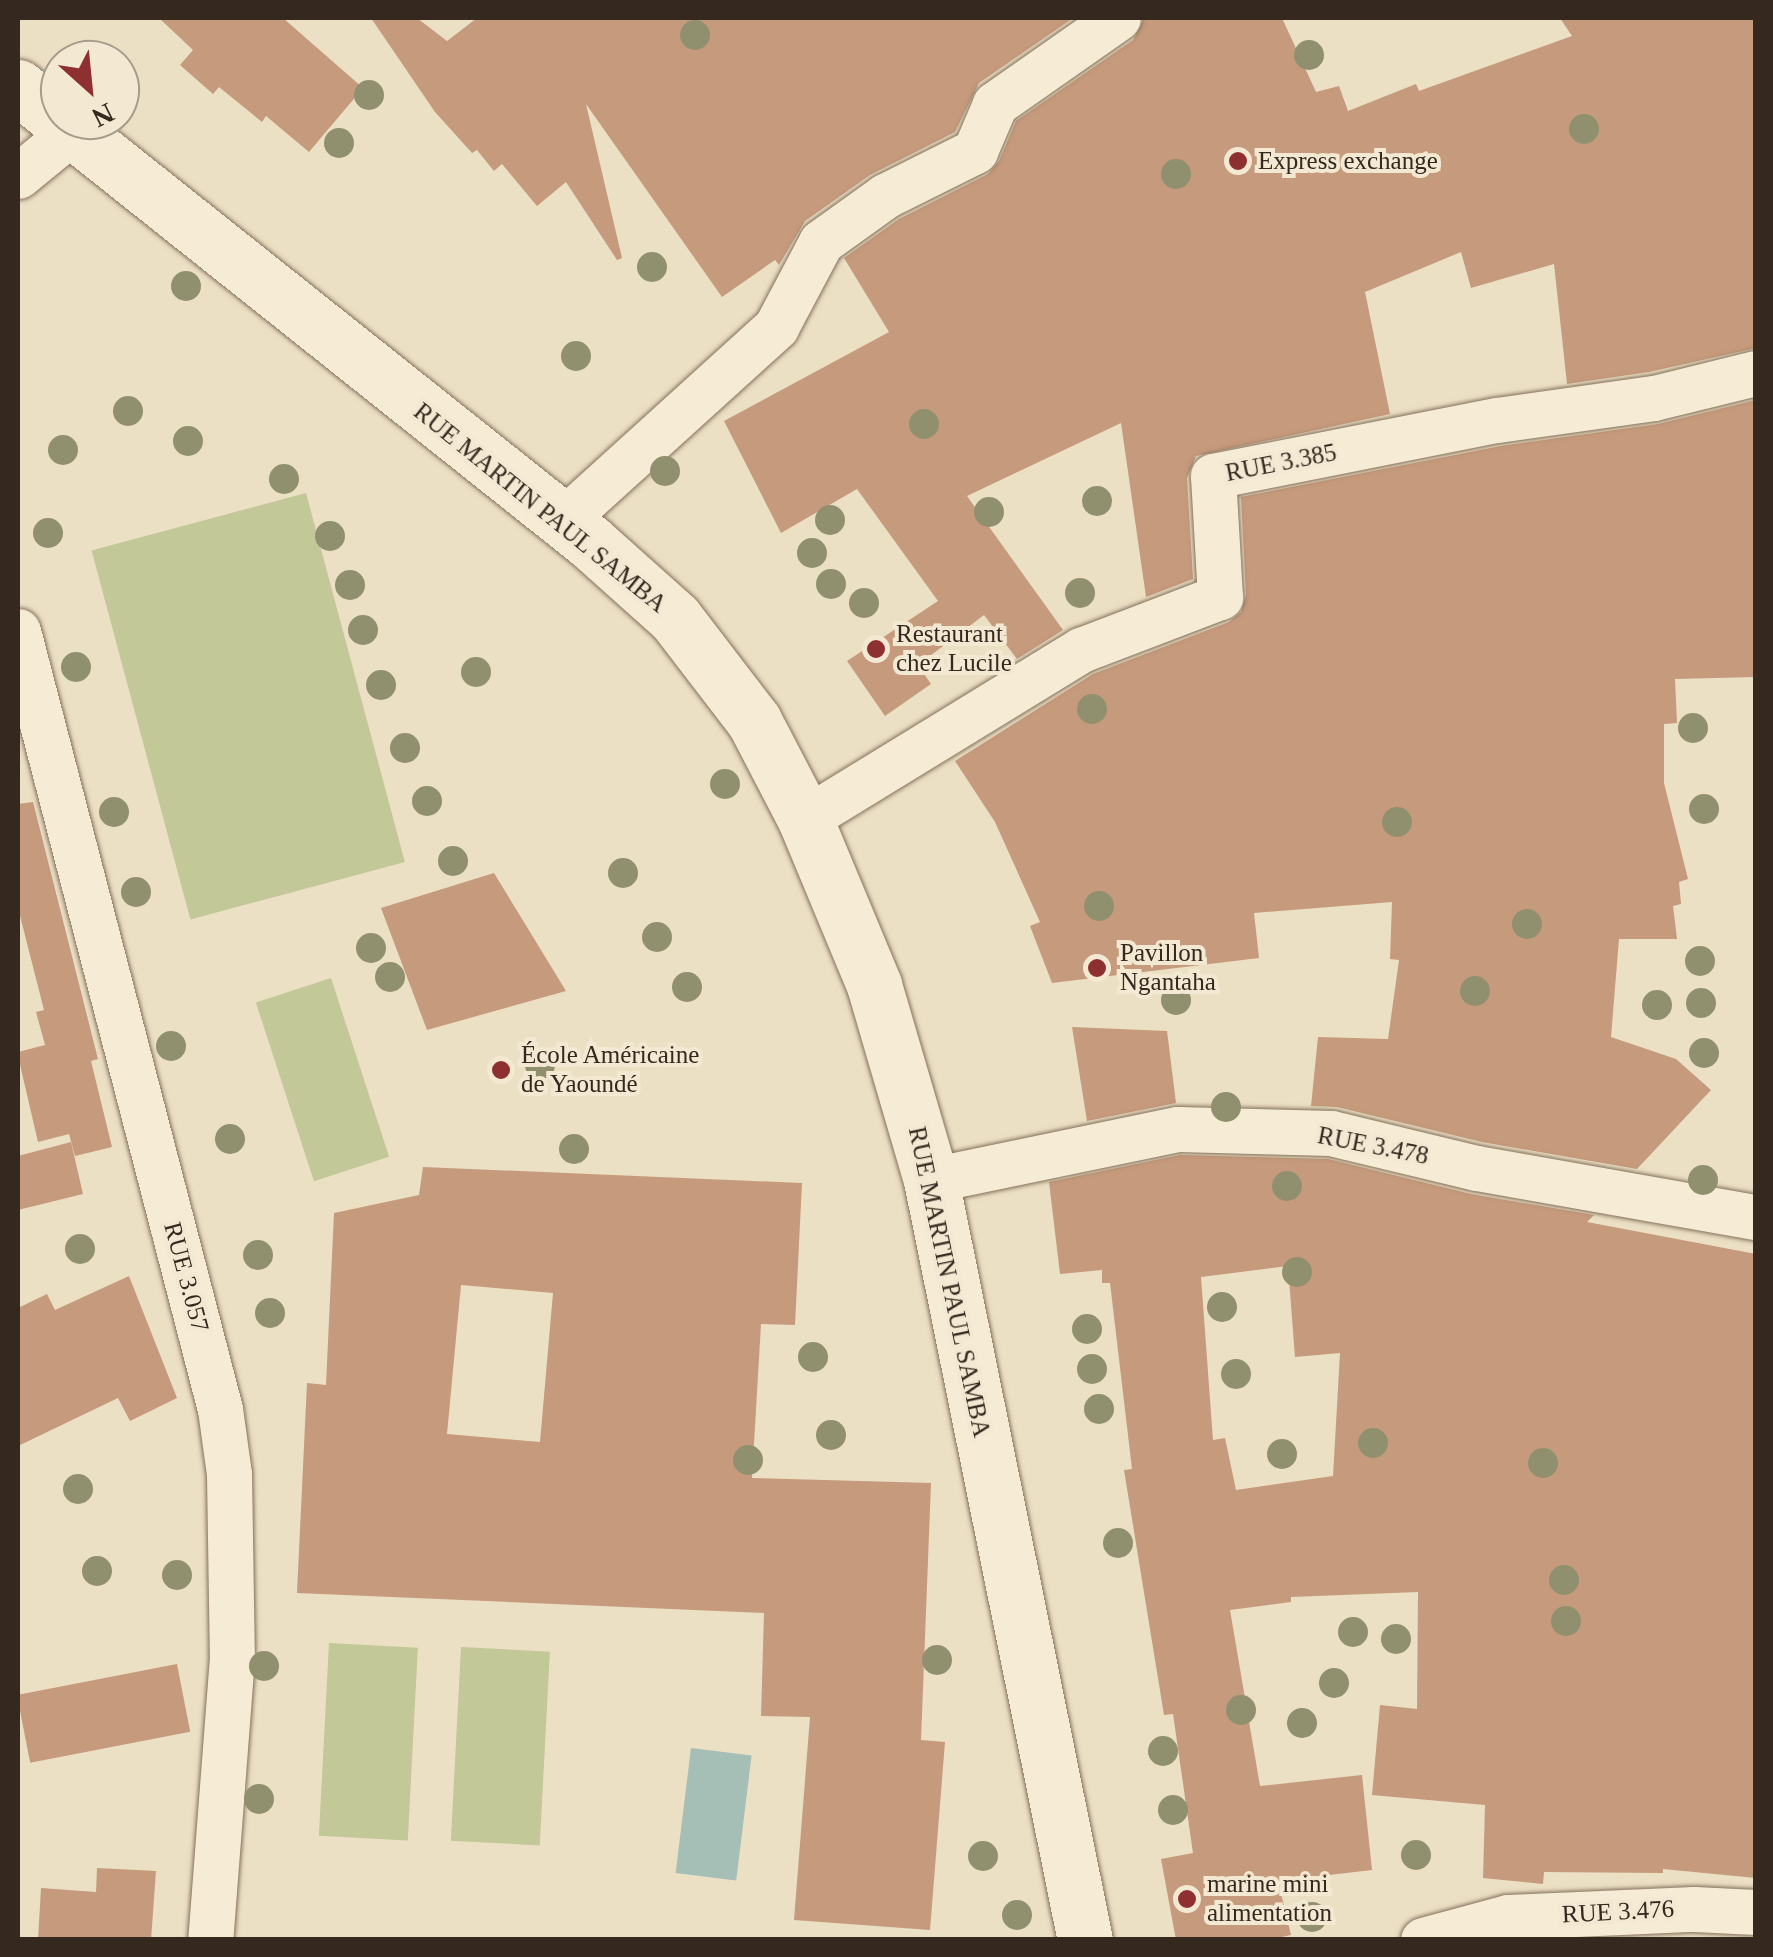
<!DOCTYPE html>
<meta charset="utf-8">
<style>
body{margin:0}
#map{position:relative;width:1773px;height:1957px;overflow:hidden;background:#ebdfc4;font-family:"Times New Roman",serif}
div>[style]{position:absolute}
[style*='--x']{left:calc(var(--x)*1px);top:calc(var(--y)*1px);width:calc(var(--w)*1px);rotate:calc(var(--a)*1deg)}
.green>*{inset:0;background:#c2c898;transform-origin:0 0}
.water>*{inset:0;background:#a5beb6;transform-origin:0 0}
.building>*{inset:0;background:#c69a7c;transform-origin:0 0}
.roads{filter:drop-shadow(0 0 2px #84715c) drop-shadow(0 0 2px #84715c)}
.minor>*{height:45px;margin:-22.5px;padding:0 22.5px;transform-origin:22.5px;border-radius:22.5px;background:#f6ecd6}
.secondary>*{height:55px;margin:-27.5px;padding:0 27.5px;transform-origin:27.5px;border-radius:27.5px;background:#f6ecd6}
.trees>*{width:30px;height:30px;margin:-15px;border-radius:50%;background:#90906e}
.dots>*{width:28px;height:28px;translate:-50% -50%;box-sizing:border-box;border:5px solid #f3e9d3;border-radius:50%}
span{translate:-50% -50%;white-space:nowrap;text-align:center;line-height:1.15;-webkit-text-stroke:8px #f3e9d3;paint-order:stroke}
.poi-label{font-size:25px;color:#35291f}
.left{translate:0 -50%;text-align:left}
.street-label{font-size:25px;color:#35291f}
.frame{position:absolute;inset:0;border:20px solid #35291f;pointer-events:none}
.north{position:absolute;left:40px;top:40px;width:100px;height:100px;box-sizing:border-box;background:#f3e9d3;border:2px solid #a79c8b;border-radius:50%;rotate:153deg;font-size:28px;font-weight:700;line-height:40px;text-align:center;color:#35291f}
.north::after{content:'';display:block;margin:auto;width:35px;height:45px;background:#8e3031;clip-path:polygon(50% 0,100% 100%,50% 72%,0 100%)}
</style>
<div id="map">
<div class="green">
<i style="left:306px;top:493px;width:382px;height:222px;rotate:75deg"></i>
<i style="left:331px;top:978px;width:188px;height:79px;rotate:72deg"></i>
<i style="left:329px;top:1643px;width:89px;height:193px;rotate:3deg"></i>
<i style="left:461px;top:1647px;width:89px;height:194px;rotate:3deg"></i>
</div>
<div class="water">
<i style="left:691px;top:1748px;width:61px;height:126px;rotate:7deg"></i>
</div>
<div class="building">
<i style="clip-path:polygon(159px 18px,283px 18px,363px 88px,309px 152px,266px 116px,262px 122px,219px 87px,213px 94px,180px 65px,193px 50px)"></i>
<i style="clip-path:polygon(371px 18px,417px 18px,447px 41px,477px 18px,1073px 18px,979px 83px,955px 132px,870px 175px,805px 221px,779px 265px,775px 260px,722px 297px,586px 104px,622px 258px,617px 260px,566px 182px,537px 206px,502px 164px,494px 171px,477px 150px,472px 153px,435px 112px)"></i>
<i style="clip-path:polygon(1144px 18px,1282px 18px,1316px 92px,1339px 86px,1348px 111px,1416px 84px,1419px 91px,1572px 36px,1560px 18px,1756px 18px,1756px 348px,1649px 372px,1567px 384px,1554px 264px,1471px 288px,1461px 252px,1365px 292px,1390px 414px,1196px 456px,1187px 478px,1193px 579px,1146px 597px,1121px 423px,967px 496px,1063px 630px,1017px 659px,984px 615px,918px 665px,931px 684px,885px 716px,847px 661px,938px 601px,857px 489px,781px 533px,724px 421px,889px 332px,844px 258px,899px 219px,988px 174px,999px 161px,1016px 121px,1133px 40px)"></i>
<i style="clip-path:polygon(1756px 400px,1756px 677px,1675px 679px,1677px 723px,1664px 724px,1664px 783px,1688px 879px,1679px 882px,1681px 904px,1673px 906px,1677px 939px,1619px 939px,1611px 1037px,1676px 1059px,1711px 1090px,1637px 1169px,1482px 1142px,1337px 1107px,1311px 1106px,1318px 1037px,1388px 1039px,1399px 960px,1390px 959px,1392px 902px,1254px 913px,1259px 958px,1052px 983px,1030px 926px,1040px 922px,995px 822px,955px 761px,1093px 674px,1229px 622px,1241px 612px,1246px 595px,1241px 497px,1501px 446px,1658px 424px)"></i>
<i style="clip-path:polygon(33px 802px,98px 1059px,91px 1061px,112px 1147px,75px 1156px,69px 1134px,38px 1142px,18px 1056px,18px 1052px,45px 1045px,36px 1012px,44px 1010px,18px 908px,18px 804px)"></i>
<i style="clip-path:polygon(494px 873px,566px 991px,427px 1030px,381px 908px)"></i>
<i style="clip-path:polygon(1072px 1027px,1167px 1031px,1176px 1103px,1087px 1121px)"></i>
<i style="clip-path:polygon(71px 1142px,83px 1194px,18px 1210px,18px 1156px)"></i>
<i style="clip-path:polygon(evenodd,1180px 1155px,1328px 1159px,1471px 1194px,1594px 1215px,1587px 1222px,1756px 1254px,1756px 1878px,1663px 1869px,1663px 1873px,1544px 1872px,1543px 1884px,1483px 1878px,1485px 1805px,1372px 1795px,1380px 1705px,1417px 1709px,1418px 1592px,1291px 1597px,1291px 1602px,1230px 1610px,1260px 1786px,1362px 1775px,1372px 1870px,1278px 1881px,1291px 1935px,1267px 1940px,1176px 1940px,1161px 1859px,1193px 1853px,1173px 1714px,1164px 1715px,1124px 1470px,1132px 1469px,1110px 1283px,1102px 1283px,1102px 1270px,1060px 1274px,1049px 1182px,1180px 1155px,1288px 1266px,1295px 1357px,1340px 1353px,1333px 1476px,1236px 1490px,1225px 1438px,1213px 1440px,1201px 1277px,1288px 1266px)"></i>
<i style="clip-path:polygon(evenodd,423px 1167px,802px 1183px,795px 1325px,761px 1324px,752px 1478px,931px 1483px,921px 1740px,945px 1742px,930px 1930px,794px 1920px,810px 1717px,761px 1716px,764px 1613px,297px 1593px,307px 1383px,326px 1385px,334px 1213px,419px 1195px,423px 1167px,461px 1285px,553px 1293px,540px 1442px,447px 1434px,461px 1285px)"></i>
<i style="clip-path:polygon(129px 1276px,177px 1398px,130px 1421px,118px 1398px,18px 1446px,18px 1308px,47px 1294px,55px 1310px)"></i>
<i style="left:177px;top:1664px;width:69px;height:163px;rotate:79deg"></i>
<i style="clip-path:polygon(97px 1868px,156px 1871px,151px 1940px,38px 1940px,41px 1888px,96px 1892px)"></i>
</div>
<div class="roads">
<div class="minor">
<i style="--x:18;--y:176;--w:71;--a:-39.3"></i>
<i style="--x:560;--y:523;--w:292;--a:-42.2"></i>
<i style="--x:776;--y:327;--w:96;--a:-62.1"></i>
<i style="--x:821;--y:242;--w:79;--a:-35.7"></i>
<i style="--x:885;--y:196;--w:101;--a:-26.6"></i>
<i style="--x:975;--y:151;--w:51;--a:-66.9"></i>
<i style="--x:995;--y:104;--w:150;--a:-35"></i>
<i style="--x:18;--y:631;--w:804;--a:75.45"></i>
<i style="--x:220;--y:1409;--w:66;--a:82.1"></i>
<i style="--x:229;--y:1474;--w:183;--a:89.1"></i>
<i style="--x:232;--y:1657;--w:284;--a:94.4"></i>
<i style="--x:805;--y:819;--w:324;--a:-31.5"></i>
<i style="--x:1081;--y:650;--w:149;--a:-20.9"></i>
<i style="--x:1220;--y:597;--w:121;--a:-93.3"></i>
<i style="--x:1213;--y:476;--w:289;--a:-11.2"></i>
<i style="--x:1497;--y:420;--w:159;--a:-8"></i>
<i style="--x:1654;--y:398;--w:105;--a:-13.8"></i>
<i style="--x:931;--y:1180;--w:252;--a:-11.7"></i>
<i style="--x:1178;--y:1129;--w:153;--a:1.5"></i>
<i style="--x:1331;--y:1133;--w:150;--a:13.5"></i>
<i style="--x:1477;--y:1168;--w:283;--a:10"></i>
<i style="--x:1423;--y:1940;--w:88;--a:-15.1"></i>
<i style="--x:1508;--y:1917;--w:186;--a:-2.5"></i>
<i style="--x:1694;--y:1909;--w:62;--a:2.8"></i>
</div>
<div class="secondary">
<i style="--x:18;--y:87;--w:731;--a:38.5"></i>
<i style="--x:590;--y:542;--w:114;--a:41.8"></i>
<i style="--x:675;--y:618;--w:130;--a:52.5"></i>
<i style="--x:754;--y:721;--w:110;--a:62.5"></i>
<i style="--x:805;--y:819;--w:180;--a:67.4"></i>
<i style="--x:874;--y:985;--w:203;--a:73.7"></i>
<i style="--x:931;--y:1180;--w:775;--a:78.55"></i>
</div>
</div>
<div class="trees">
<i style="left:695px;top:35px"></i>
<i style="left:1309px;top:55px"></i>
<i style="left:369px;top:95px"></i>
<i style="left:1584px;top:129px"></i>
<i style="left:339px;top:143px"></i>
<i style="left:1176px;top:174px"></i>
<i style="left:652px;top:267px"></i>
<i style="left:186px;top:286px"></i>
<i style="left:576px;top:356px"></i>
<i style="left:128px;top:411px"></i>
<i style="left:924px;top:424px"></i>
<i style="left:188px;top:441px"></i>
<i style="left:63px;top:450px"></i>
<i style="left:665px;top:471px"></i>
<i style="left:284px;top:479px"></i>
<i style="left:1097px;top:501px"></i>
<i style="left:989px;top:512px"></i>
<i style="left:830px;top:520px"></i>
<i style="left:48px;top:533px"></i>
<i style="left:330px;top:536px"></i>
<i style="left:812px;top:553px"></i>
<i style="left:831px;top:584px"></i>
<i style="left:350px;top:585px"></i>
<i style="left:1080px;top:593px"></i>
<i style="left:864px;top:603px"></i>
<i style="left:363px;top:630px"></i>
<i style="left:76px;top:667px"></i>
<i style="left:476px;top:672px"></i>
<i style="left:381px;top:685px"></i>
<i style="left:1092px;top:709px"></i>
<i style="left:1693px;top:728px"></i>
<i style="left:405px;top:748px"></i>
<i style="left:725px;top:784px"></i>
<i style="left:427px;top:801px"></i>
<i style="left:1704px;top:809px"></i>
<i style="left:114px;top:812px"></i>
<i style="left:1397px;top:822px"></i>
<i style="left:453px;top:861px"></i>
<i style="left:623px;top:873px"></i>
<i style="left:136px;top:892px"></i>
<i style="left:1099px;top:906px"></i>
<i style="left:1527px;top:924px"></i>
<i style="left:657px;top:937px"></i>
<i style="left:371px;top:948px"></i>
<i style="left:1700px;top:961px"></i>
<i style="left:390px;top:977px"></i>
<i style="left:687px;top:987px"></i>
<i style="left:1475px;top:991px"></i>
<i style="left:1176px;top:1000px"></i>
<i style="left:1701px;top:1003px"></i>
<i style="left:1657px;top:1005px"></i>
<i style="left:171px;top:1046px"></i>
<i style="left:1704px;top:1053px"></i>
<i style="left:540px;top:1065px"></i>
<i style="left:1226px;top:1107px"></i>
<i style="left:230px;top:1139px"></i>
<i style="left:574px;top:1149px"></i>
<i style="left:1703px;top:1180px"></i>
<i style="left:1287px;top:1186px"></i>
<i style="left:80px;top:1249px"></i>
<i style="left:258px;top:1255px"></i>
<i style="left:1297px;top:1272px"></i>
<i style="left:1222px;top:1307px"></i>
<i style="left:270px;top:1313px"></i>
<i style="left:1087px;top:1329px"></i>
<i style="left:813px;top:1357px"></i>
<i style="left:1092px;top:1369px"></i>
<i style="left:1236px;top:1374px"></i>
<i style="left:1099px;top:1409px"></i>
<i style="left:831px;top:1435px"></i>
<i style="left:1373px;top:1443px"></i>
<i style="left:1282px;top:1454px"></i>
<i style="left:748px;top:1460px"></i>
<i style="left:1543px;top:1463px"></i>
<i style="left:78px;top:1489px"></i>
<i style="left:1118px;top:1543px"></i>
<i style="left:97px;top:1571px"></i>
<i style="left:177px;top:1575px"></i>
<i style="left:1564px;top:1580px"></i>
<i style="left:1566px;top:1621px"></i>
<i style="left:1353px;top:1632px"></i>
<i style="left:1396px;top:1639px"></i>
<i style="left:937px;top:1660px"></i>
<i style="left:264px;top:1666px"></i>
<i style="left:1334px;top:1683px"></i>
<i style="left:1241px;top:1710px"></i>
<i style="left:1302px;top:1723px"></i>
<i style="left:1163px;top:1751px"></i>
<i style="left:259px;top:1799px"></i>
<i style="left:1173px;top:1810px"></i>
<i style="left:1416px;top:1855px"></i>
<i style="left:983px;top:1856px"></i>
<i style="left:1017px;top:1915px"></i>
<i style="left:1312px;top:1917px"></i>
</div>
<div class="dots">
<i style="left:1238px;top:161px;background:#8e3031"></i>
<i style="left:876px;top:649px;background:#8e3031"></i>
<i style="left:1097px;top:968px;background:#8e3031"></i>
<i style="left:501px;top:1070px;background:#8e3031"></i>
<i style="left:1187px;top:1899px;background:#8e3031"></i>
</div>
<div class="poi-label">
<span class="left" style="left:1258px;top:161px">Express exchange</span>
<span class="left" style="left:896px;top:649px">Restaurant<br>chez Lucile</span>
<span class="left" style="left:1120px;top:968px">Pavillon<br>Ngantaha</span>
<span class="left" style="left:521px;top:1070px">École Américaine<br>de Yaoundé</span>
<span class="left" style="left:1207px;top:1899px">marine mini<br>alimentation</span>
</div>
<div class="street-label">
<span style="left:1281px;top:463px;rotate:-11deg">RUE 3.385</span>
<span style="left:540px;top:508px;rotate:39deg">RUE MARTIN PAUL SAMBA</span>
<span style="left:1373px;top:1146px;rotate:11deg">RUE 3.478</span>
<span style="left:186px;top:1277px;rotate:75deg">RUE 3.057</span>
<span style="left:949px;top:1282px;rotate:78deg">RUE MARTIN PAUL SAMBA</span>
<span style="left:1618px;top:1912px;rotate:-3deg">RUE 3.476</span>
</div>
<div class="frame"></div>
<div class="north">N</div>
</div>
